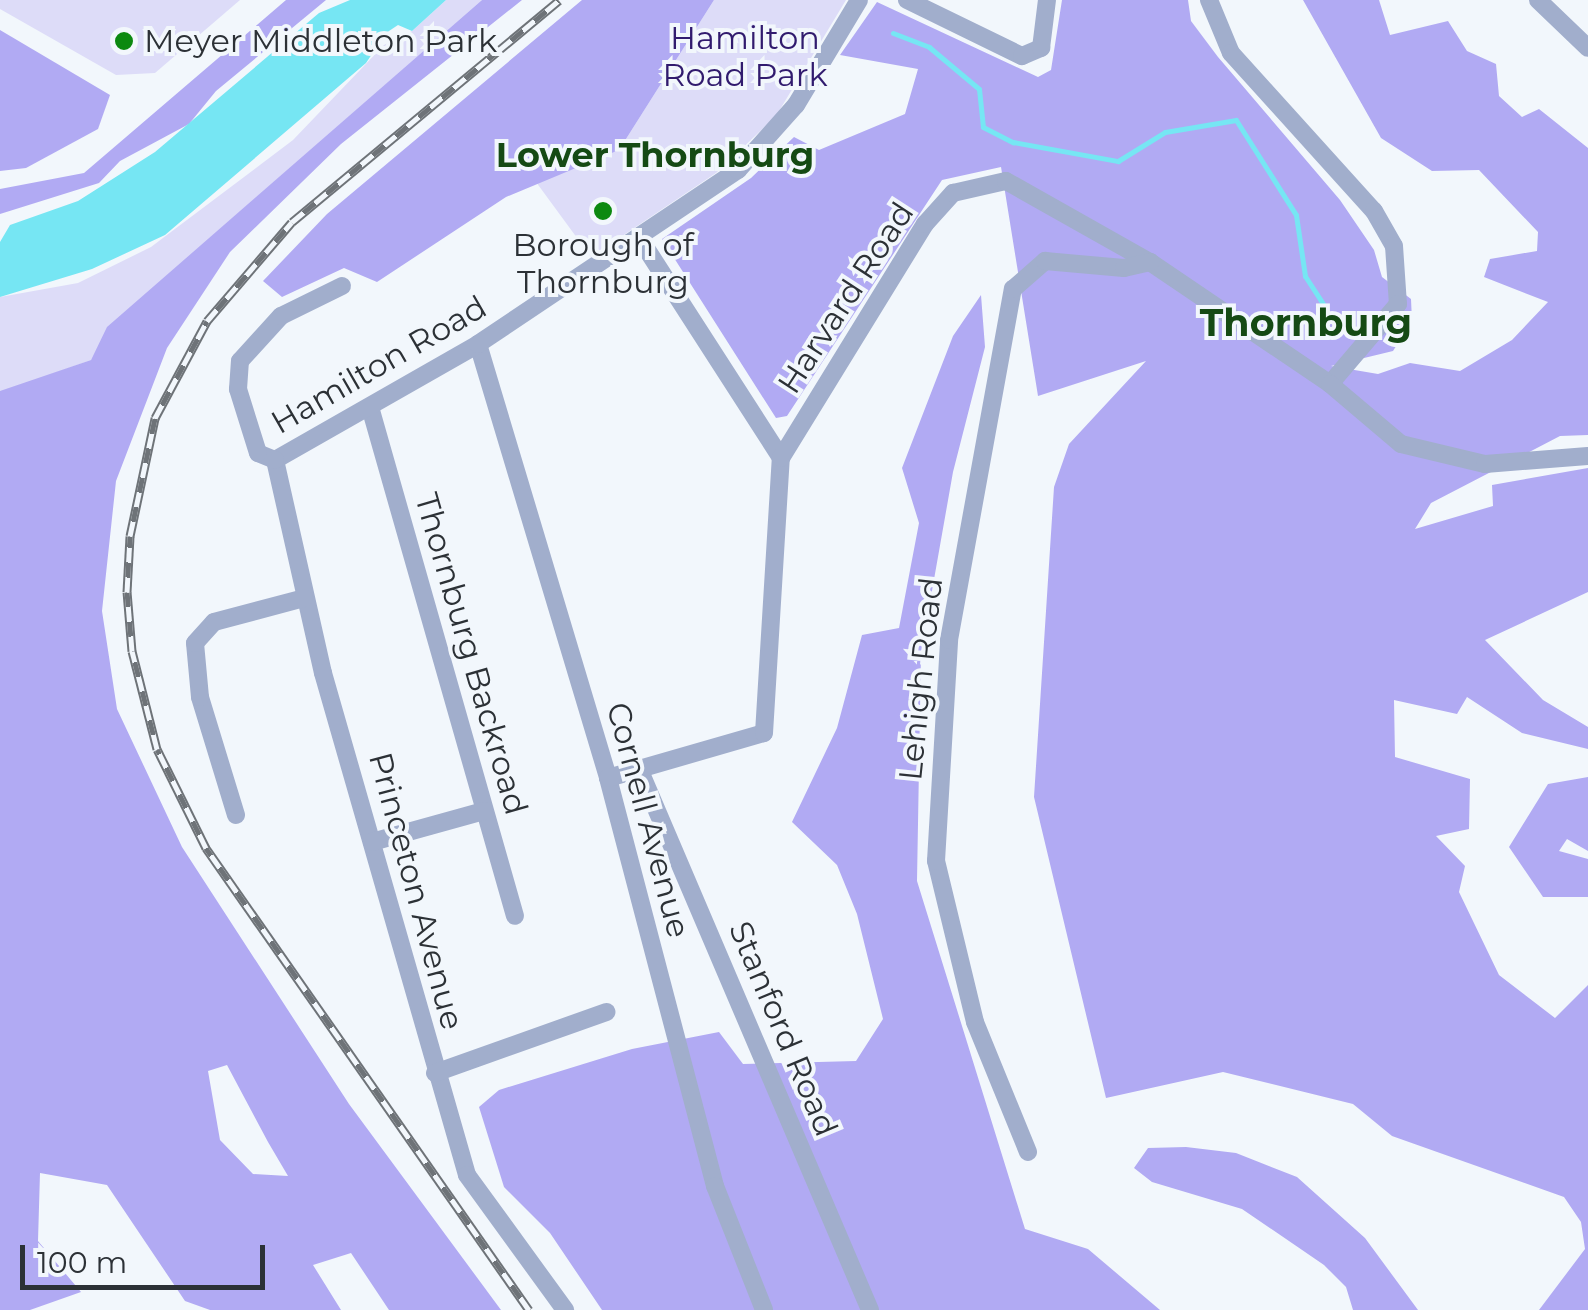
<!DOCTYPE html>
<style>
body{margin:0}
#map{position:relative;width:1588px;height:1310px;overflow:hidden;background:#f2f7fc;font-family:Montserrat,sans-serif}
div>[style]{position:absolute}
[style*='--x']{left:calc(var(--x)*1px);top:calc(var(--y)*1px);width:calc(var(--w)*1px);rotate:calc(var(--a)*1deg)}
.green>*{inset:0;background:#dddcf8}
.forest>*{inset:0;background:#b1aaf3}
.water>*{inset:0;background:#76e6f3}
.stream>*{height:5px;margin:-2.5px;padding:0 2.5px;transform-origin:2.5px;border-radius:2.5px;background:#76e6f3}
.street>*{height:18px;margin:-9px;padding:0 9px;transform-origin:9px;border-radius:9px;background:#a1aecc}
.rail>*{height:9px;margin-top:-4.5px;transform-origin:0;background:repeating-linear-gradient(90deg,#f2f7fc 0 15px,#6e7378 0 30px);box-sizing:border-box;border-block:2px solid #6e7378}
.dots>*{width:28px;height:28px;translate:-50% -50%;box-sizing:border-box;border:5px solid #f2f7fc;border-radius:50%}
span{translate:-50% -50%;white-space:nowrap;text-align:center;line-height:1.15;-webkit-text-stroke:8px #f2f7fc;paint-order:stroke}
.park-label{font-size:32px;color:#311b6e}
.poi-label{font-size:32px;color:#2c3136}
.left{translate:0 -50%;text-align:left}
.street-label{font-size:32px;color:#2c3136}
.neighbourhood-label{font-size:35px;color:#154a14;font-weight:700}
.quarter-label{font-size:38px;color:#154a14;font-weight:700}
.scale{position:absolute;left:20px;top:1245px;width:245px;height:45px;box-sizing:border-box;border:5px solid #2c3136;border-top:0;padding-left:12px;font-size:30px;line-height:35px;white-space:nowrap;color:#2c3136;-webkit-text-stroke:8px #f2f7fc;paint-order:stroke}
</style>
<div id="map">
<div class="green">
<i style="clip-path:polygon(0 0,240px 0,155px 73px,116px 75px,0 9px)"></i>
<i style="clip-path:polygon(446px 0,482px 0,108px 327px,91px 360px,16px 387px,0 492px,0 297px,78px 283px,151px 247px,293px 140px,384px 45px,412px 31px)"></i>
<i style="clip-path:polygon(714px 0,846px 0,776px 116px,716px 173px,591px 257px,536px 182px,619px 150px)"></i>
</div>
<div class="forest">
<i style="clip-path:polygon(286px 0,326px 0,216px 91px,189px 124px,120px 161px,99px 183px,0 214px,0 189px,84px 173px)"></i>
<i style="clip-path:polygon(evenodd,482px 0,522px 0,341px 144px,230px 252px,167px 348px,116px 481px,102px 611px,117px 709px,182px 847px,349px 1104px,501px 1310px,389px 1310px,351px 1253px,313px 1265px,341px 1310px,210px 1310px,185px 1301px,107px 1185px,40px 1173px,38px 1241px,81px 1292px,30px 1310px,0 1310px,0 391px,91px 360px,107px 327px,482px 0,227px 1065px,268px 1142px,288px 1176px,253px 1174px,220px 1140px,208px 1071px,227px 1065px)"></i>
<i style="clip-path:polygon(582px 0,714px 0,619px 150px,506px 197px,377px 282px,344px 268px,282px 297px,263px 281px,327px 214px)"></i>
<i style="clip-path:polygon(1062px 0,1188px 0,1191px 21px,1218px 57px,1340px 200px,1374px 250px,1382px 277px,1411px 299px,1412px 321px,1393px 351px,1331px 366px,1378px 374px,1410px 363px,1460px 371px,1512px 340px,1548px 302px,1484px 277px,1490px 259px,1537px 251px,1538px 232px,1479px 170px,1432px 171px,1381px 138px,1303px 0,1379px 0,1390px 35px,1448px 21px,1467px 51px,1496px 64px,1499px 96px,1522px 117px,1539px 109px,1588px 148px,1588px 435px,1560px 436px,1431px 503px,1415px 529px,1493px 506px,1492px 485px,1588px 468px,1588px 592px,1485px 640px,1543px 700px,1588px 727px,1588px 749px,1522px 733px,1467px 697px,1457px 714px,1394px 700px,1395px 757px,1470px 779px,1469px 829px,1436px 836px,1465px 866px,1459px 892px,1499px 975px,1555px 1018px,1588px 985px,1588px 1310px,1539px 1310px,1585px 1249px,1581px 1222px,1564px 1197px,1392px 1136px,1353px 1104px,1223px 1072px,1106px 1098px,1034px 797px,1054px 487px,1069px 444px,1146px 361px,1038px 396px,1001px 167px,942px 180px,787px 416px,776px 418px,662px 239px,751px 178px,794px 137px,819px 150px,905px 114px,918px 69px,840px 55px,877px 2px,1038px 77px,1051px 70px)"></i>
<i style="clip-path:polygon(0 30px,110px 95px,98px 129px,26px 168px,0 171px)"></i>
<i style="clip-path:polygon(981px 295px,985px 347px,953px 472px,921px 653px,917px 881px,1025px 1229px,1088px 1249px,1160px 1310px,602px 1310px,550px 1233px,504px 1187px,479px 1107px,499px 1090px,632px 1049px,719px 1032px,743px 1064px,856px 1061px,883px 1019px,857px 914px,837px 865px,792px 822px,837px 728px,862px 635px,899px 628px,919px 523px,902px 468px,953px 336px)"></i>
<i style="clip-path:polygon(1588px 777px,1588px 851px,1567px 839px,1559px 851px,1588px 859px,1588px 897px,1543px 897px,1509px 847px,1548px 784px)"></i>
<i style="clip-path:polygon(1186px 1147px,1236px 1153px,1297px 1177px,1365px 1238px,1418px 1310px,1353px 1310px,1346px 1287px,1324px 1265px,1242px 1209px,1152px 1182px,1134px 1168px,1148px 1148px)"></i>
</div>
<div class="water">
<i style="clip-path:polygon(350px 0,446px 0,412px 31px,398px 25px,386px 33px,366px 63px,165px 235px,92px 269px,0 297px,0 242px,10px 225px,78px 201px,155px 152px,319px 13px)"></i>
</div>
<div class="stream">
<i style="--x:893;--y:33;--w:39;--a:21"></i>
<i style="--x:929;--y:47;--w:65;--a:40"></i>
<i style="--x:979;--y:89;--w:38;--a:84"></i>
<i style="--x:983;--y:127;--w:34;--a:27"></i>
<i style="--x:1013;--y:142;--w:107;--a:10.3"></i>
<i style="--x:1118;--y:161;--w:55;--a:-31.7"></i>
<i style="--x:1165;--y:132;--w:72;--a:-9.6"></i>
<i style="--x:1236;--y:120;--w:112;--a:57.7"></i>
<i style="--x:1296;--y:215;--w:62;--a:81.6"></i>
<i style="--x:1305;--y:276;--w:38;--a:57"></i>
</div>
<div class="street">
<i style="--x:907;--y:0;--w:128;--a:26"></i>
<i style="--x:1022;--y:56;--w:21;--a:-23"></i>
<i style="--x:1041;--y:48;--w:48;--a:-82.9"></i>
<i style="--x:1209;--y:0;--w:57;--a:67.5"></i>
<i style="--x:1231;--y:53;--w:213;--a:47.9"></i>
<i style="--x:1374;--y:211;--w:40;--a:60.3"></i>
<i style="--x:1394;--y:246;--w:58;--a:86.1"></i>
<i style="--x:1398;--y:304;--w:105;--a:130.4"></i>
<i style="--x:1538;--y:0;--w:69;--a:43.8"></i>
<i style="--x:640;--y:239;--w:260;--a:57.2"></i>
<i style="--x:478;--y:344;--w:453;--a:73.3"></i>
<i style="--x:608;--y:778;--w:422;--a:75.3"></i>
<i style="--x:715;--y:1186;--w:133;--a:68.4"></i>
<i style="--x:370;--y:407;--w:529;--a:74.1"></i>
<i style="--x:275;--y:460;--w:218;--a:77.3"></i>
<i style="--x:323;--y:673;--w:522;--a:73.99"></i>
<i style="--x:467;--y:1175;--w:167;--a:54"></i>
<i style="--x:275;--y:460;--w:234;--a:-29.7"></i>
<i style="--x:478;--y:344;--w:313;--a:-33.8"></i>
<i style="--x:738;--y:170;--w:87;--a:-48.3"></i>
<i style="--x:796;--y:105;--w:122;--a:-59"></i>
<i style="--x:275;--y:460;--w:18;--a:-158"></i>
<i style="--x:258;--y:453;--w:67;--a:-107.4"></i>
<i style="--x:238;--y:389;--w:28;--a:-86"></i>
<i style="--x:240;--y:361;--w:61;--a:-47.7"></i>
<i style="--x:281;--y:316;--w:68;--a:-26.2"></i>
<i style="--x:640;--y:771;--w:586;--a:66.89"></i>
<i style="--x:608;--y:778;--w:162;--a:-16.1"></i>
<i style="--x:764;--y:733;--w:276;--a:-86.5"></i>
<i style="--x:781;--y:458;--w:275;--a:-58.4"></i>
<i style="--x:925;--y:224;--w:42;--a:-47.9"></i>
<i style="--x:953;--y:193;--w:54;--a:-12.8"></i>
<i style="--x:1006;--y:181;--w:165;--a:29.4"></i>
<i style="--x:1150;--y:262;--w:217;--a:34.1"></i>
<i style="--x:1330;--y:384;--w:93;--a:40.2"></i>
<i style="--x:1401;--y:444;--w:86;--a:13.4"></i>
<i style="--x:1485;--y:464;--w:103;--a:-4.4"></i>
<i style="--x:236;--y:815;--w:123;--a:-107"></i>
<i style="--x:200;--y:697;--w:54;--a:-95.3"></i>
<i style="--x:195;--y:643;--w:28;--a:-48"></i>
<i style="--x:214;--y:622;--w:93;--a:-14.9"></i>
<i style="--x:372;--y:842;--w:116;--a:-15.5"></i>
<i style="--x:435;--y:1073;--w:182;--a:-19.6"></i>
<i style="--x:1028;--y:1152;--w:140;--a:-112.2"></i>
<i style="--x:975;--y:1022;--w:166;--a:-103.6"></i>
<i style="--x:936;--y:861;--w:221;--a:-86.6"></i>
<i style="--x:949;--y:640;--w:357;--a:-79.7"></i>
<i style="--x:1013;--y:289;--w:43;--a:-41.2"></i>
<i style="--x:1045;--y:261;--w:79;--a:5.1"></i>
<i style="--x:1124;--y:268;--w:27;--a:-13"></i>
</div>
<div class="rail">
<i style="--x:529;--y:1310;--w:564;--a:-124.96"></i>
<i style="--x:206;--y:848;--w:110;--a:-116.3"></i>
<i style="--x:157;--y:749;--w:101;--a:-104.3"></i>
<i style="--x:132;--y:651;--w:59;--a:-94.8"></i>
<i style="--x:127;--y:592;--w:56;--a:-86.9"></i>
<i style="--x:130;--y:536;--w:121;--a:-78"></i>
<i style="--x:155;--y:418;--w:110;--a:-61.8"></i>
<i style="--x:207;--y:321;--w:130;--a:-49.4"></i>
<i style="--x:292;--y:222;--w:347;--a:-39.7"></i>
</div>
<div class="dots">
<i style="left:124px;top:41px;background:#0c8910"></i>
<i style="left:603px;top:211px;background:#0c8910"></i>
</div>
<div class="park-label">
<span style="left:745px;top:57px">Hamilton<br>Road Park</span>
</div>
<div class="poi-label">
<span class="left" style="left:144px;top:41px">Meyer Middleton Park</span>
<span style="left:603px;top:264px">Borough of<br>Thornburg</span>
</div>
<div class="street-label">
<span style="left:846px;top:298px;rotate:-57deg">Harvard Road</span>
<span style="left:379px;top:365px;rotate:-30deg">Hamilton Road</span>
<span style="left:471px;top:654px;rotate:74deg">Thornburg Backroad</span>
<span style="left:921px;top:679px;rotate:-84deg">Lehigh Road</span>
<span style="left:648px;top:820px;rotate:75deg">Cornell Avenue</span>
<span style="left:416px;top:891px;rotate:75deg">Princeton Avenue</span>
<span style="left:783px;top:1029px;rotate:67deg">Stanford Road</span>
</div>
<div class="neighbourhood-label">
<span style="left:655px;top:155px">Lower Thornburg</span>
</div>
<div class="quarter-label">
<span style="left:1306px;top:323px">Thornburg</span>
</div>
<div class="scale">100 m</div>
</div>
